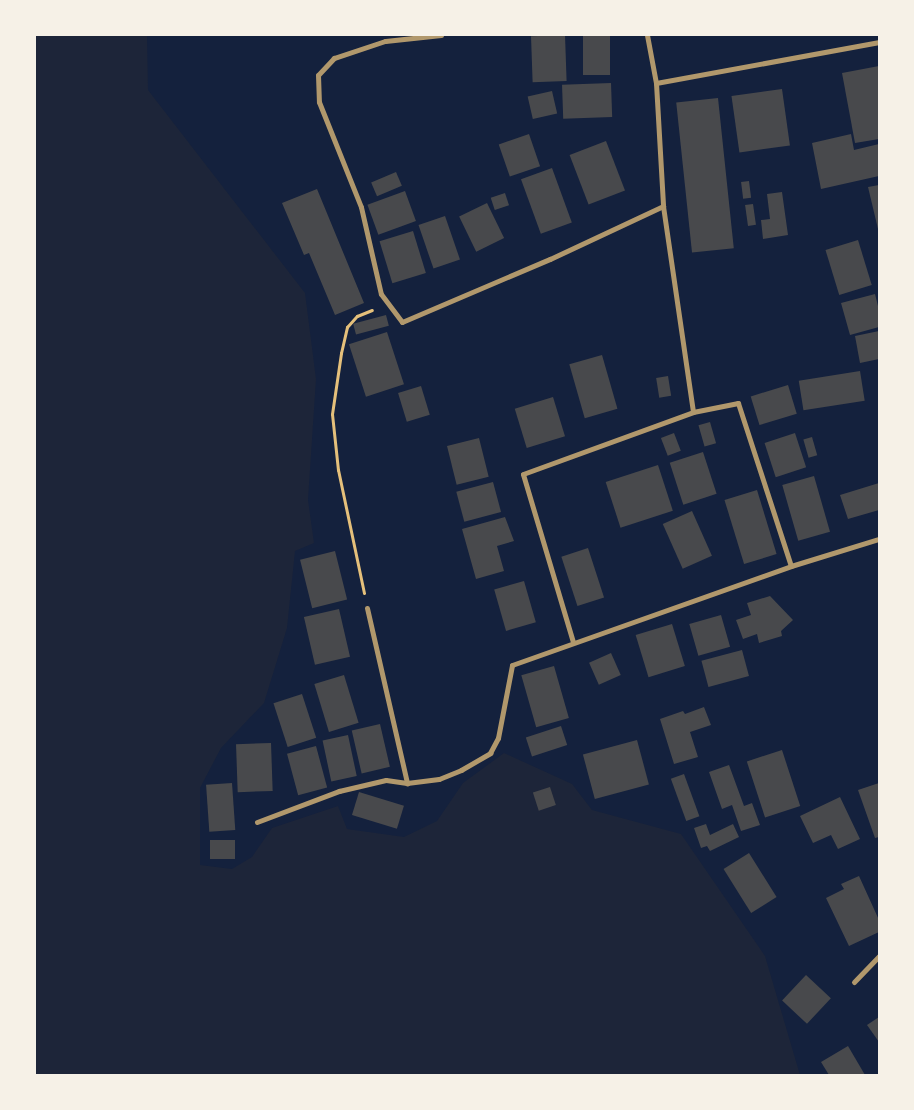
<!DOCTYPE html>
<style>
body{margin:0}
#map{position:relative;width:914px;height:1110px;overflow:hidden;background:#14213d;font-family:"Exo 2",sans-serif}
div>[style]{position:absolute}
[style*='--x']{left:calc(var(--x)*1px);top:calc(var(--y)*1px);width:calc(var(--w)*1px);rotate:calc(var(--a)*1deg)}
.green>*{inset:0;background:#1d2539}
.building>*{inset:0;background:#48494c;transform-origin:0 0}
.path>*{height:3px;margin:-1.5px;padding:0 1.5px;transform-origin:1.5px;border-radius:1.5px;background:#e5c07b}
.minor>*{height:5px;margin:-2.5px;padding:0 2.5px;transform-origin:2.5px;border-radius:2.5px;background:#b1986c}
span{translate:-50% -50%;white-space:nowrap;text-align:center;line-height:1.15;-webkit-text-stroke:4px #f6f1e7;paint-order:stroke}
.frame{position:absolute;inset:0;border:36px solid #f6f1e7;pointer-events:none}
</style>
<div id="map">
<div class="green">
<i style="clip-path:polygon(35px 35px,147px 35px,148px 90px,305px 293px,316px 379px,308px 500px,314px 543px,295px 551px,287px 628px,264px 703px,221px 748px,200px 788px,200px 865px,232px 869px,252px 857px,272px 828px,338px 806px,347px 829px,404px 837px,437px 821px,463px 783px,504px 753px,572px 784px,592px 810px,681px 834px,765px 956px,800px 1075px,35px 1075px)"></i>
</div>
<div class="building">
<i style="left:565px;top:35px;width:46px;height:34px;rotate:88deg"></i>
<i style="left:583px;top:35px;width:27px;height:40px"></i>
<i style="clip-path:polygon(879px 66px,879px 139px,855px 143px,842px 73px)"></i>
<i style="left:611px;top:83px;width:34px;height:49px;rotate:88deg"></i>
<i style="left:782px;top:89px;width:57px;height:51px;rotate:82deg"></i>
<i style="left:552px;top:91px;width:23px;height:25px;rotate:77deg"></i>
<i style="left:718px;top:98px;width:151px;height:42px;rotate:84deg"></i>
<i style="left:529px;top:134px;width:34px;height:32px;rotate:71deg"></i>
<i style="clip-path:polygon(851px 134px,854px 150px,879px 144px,879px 176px,821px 189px,812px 143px)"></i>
<i style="left:606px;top:141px;width:53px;height:39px;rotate:69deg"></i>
<i style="left:552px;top:168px;width:58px;height:33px;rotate:70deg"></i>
<i style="left:396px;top:172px;width:15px;height:27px;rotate:67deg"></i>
<i style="left:749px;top:181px;width:17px;height:8px;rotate:83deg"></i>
<i style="clip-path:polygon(879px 185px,879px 229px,878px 229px,868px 187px)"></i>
<i style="clip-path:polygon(317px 189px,364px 303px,335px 315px,309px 253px,304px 255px,282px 203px)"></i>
<i style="left:405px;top:191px;width:32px;height:40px;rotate:70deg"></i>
<i style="clip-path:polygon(782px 192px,788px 235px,763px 239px,761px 220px,770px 219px,767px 194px)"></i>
<i style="left:505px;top:193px;width:13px;height:15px;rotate:72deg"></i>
<i style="left:487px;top:203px;width:39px;height:31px;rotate:64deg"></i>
<i style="left:753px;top:204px;width:21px;height:8px;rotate:82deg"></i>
<i style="left:445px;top:216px;width:46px;height:28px;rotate:71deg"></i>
<i style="left:413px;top:231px;width:44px;height:35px;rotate:73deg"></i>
<i style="left:858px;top:240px;width:47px;height:34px;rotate:73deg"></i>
<i style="clip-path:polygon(875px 294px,879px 310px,879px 327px,850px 335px,841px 303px)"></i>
<i style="left:386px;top:315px;width:11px;height:34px;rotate:75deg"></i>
<i style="clip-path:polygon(879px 331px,879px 359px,860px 363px,855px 336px)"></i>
<i style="left:387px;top:332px;width:55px;height:40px;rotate:72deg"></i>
<i style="left:602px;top:355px;width:56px;height:34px;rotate:74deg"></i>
<i style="left:860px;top:371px;width:30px;height:62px;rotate:81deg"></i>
<i style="left:668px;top:376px;width:20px;height:12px;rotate:81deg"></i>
<i style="left:788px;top:385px;width:30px;height:39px;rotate:73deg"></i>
<i style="left:421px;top:386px;width:30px;height:24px;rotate:73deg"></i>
<i style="left:553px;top:397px;width:41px;height:40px;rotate:73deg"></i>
<i style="left:710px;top:422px;width:22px;height:12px;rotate:74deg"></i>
<i style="left:674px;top:433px;width:19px;height:14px;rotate:69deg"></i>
<i style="left:795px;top:433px;width:36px;height:32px;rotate:72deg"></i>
<i style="left:812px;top:437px;width:19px;height:9px;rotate:74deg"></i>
<i style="left:479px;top:438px;width:40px;height:33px;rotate:76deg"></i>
<i style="left:703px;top:452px;width:44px;height:35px;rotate:72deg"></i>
<i style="left:658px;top:465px;width:48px;height:55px;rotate:72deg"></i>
<i style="left:814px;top:476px;width:58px;height:33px;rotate:74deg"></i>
<i style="left:493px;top:482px;width:31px;height:38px;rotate:75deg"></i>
<i style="clip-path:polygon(879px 483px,879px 510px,848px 519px,840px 495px)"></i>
<i style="left:757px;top:490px;width:67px;height:34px;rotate:73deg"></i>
<i style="left:692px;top:511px;width:49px;height:32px;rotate:66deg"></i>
<i style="clip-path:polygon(505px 517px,514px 541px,497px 546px,504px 571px,476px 579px,462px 529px)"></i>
<i style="left:588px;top:548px;width:52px;height:28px;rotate:72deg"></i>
<i style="left:335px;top:551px;width:50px;height:36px;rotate:76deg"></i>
<i style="left:524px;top:581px;width:43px;height:31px;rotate:74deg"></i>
<i style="clip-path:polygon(770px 596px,793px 620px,781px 631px,782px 636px,759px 643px,757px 634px,743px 639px,736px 620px,751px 615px,747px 603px)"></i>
<i style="left:339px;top:609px;width:49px;height:36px;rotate:77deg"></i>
<i style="left:721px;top:615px;width:33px;height:33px;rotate:74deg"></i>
<i style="left:672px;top:624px;width:44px;height:38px;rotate:73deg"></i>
<i style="left:742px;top:650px;width:27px;height:42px;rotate:75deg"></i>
<i style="left:611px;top:653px;width:24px;height:24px;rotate:66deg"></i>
<i style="left:554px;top:666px;width:54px;height:34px;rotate:74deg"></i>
<i style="left:344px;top:675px;width:50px;height:31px;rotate:73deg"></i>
<i style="left:302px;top:694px;width:46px;height:30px;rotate:72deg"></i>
<i style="clip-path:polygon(704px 707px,711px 725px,690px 732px,698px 757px,674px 764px,660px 719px,683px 711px,685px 714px)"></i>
<i style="left:380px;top:724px;width:44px;height:29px;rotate:77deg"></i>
<i style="left:561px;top:726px;width:20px;height:37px;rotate:72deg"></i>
<i style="left:348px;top:735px;width:42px;height:26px;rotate:78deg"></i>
<i style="left:637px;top:740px;width:46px;height:56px;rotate:75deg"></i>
<i style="left:271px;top:743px;width:48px;height:35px;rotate:88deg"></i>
<i style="left:316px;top:746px;width:43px;height:30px;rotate:75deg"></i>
<i style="left:782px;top:750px;width:59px;height:37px;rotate:72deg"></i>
<i style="clip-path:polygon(729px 765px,744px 806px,752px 803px,760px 825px,741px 831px,732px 805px,722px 809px,709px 772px)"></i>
<i style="left:684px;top:774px;width:45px;height:14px;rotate:70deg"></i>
<i style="left:232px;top:783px;width:47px;height:26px;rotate:86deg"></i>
<i style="clip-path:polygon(879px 783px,879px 837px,875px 838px,858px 790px)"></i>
<i style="left:550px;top:787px;width:19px;height:18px;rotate:72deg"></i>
<i style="left:359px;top:792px;width:47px;height:24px;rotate:17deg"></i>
<i style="clip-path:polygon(840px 797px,860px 839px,838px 849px,831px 835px,813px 843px,800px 816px)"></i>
<i style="clip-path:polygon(706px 824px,710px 835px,733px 824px,739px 837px,710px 851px,707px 846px,701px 848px,694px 828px)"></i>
<i style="left:210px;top:840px;width:25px;height:19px"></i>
<i style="left:749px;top:853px;width:52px;height:30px;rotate:58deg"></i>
<i style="clip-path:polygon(859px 876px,879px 920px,879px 932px,849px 946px,826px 898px,844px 889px,841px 884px)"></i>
<i style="left:806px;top:975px;width:34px;height:35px;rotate:43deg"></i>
<i style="clip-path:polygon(879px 1017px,879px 1042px,867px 1025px)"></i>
<i style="clip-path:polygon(848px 1046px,865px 1075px,829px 1075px,821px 1062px)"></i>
</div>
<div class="path">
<i style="--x:364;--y:593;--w:126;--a:-101.9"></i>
<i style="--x:338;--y:470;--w:56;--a:-96.1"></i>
<i style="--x:332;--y:414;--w:62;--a:-81.6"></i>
<i style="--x:341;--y:353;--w:27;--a:-77"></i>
<i style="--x:347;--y:327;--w:15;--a:-48"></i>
<i style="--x:357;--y:316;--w:16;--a:-22"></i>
</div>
<div class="minor">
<i style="--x:441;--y:35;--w:56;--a:173.9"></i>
<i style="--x:385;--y:41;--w:54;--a:161.6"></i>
<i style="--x:334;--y:58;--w:23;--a:133"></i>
<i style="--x:318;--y:75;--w:27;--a:88"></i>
<i style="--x:319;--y:102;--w:113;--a:68.2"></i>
<i style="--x:361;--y:207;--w:89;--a:77.1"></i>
<i style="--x:381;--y:294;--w:35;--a:53"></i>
<i style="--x:402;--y:322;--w:161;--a:-23.1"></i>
<i style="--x:550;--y:259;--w:125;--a:-25.1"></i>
<i style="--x:647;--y:35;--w:49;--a:79.4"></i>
<i style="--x:656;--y:83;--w:123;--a:86.7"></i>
<i style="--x:663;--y:206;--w:208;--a:81.7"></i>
<i style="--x:693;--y:412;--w:46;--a:-11.3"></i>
<i style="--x:738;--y:403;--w:171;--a:72"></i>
<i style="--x:656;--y:83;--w:227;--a:-10.4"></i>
<i style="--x:367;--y:608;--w:180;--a:77.1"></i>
<i style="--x:573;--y:642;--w:175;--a:-106.6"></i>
<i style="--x:523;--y:474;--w:181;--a:-20"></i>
<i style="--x:257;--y:822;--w:88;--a:-20.7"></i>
<i style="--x:339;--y:791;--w:48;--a:-13.2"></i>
<i style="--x:386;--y:780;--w:21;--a:8"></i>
<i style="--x:407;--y:783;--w:32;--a:-7"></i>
<i style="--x:439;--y:779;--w:24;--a:-22"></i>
<i style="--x:461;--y:770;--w:34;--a:-30"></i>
<i style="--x:490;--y:753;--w:17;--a:-62"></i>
<i style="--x:498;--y:738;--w:74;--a:-79.1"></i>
<i style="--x:512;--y:665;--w:296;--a:-19.5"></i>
<i style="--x:791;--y:566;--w:92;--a:-17.1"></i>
<i style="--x:854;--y:982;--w:36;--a:-46"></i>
</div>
<div class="frame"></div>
</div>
